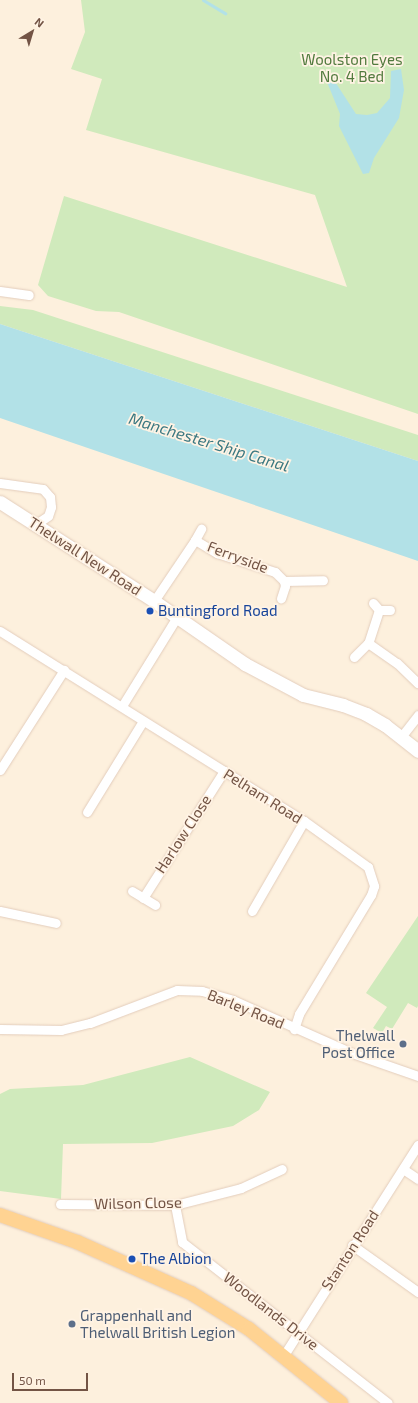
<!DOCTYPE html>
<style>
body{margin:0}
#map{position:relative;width:418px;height:1403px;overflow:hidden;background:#fdf0dd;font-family:"Exo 2",sans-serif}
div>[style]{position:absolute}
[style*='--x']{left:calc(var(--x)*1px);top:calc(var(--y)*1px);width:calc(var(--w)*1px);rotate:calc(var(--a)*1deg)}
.green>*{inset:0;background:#d0eabc}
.water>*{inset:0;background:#b2e1e7}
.stream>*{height:3px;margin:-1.5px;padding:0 1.5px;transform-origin:1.5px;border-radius:1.5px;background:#b2e1e7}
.roads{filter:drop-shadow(0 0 1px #e3cdbc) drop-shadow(0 0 1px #e3cdbc)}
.minor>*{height:9px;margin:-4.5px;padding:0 4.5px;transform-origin:4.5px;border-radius:4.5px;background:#fff}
.secondary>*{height:13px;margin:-6.5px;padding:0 6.5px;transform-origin:6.5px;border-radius:6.5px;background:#fff}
.primary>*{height:14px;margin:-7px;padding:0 7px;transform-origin:7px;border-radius:7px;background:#ffd392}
.dots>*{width:11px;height:11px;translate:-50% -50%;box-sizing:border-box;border:2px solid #fff3e4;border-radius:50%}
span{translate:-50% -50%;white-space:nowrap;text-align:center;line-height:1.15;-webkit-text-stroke:3.5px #fff3e4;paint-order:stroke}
.park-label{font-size:15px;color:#517a3d}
.street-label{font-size:15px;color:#735445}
.transit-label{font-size:15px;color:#164399}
.left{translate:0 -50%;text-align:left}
.service-label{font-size:15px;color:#4e5e75}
.right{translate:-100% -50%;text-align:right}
.water-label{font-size:16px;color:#3b7881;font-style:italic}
.north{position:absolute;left:12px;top:12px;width:40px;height:40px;-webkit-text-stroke:3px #fff3e4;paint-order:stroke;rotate:38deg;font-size:11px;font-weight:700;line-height:16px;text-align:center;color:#735445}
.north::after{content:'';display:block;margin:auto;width:14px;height:18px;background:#735445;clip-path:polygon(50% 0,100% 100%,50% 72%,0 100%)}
.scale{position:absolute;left:12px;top:1373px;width:76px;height:18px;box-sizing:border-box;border:2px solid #735445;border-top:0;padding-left:5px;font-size:12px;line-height:14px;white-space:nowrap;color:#735445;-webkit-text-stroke:3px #fff3e4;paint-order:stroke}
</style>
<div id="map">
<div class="green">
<i style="clip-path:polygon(81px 0,418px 0,418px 414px,119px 312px,96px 311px,48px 296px,38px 285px,64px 196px,347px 287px,315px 195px,86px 130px,102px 79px,71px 69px,85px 32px)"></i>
<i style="clip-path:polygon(0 306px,33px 310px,418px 435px,418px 461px,0 324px)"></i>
<i style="clip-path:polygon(418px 916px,418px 1006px,417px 1008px,408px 1003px,392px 1029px,386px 1026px,382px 1033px,373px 1028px,387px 1007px,366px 993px)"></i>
<i style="clip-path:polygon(190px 1057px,270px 1092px,259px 1110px,233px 1126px,152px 1143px,63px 1144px,61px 1199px,0 1191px,0 1094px,10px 1089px,83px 1085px)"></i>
</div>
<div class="water">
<i style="clip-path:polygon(401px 69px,404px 90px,399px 118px,374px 158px,369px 173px,363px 174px,339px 126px,340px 114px,325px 77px,330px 74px,356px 114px,367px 115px,377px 113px,390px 98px,391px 71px)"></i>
<i style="clip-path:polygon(0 324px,418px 461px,418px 561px,0 418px)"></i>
</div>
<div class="stream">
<i style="--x:203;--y:0;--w:26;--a:31"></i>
</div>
<div class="roads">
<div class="minor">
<i style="--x:0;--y:291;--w:29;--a:8"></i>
<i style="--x:0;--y:483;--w:43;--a:7.9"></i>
<i style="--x:43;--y:489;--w:11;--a:49"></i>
<i style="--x:50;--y:497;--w:10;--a:84"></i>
<i style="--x:51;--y:507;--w:9;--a:108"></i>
<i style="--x:48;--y:516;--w:14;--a:146"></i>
<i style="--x:195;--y:540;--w:13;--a:-61"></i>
<i style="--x:284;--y:581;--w:39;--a:-1"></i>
<i style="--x:154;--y:601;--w:73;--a:-56.1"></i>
<i style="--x:195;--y:540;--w:26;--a:31"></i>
<i style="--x:217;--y:553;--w:61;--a:18.1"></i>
<i style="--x:275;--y:572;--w:13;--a:45"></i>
<i style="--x:284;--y:581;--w:5;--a:79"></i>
<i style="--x:285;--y:586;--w:13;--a:108"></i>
<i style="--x:373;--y:603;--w:9;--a:49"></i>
<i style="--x:379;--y:610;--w:35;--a:108"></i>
<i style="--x:368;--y:643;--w:35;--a:35"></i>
<i style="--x:397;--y:663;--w:29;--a:44"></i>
<i style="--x:379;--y:610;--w:11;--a:0"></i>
<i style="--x:0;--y:631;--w:358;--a:32"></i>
<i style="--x:304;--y:821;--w:79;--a:35.7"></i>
<i style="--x:368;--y:867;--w:20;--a:72"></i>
<i style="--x:374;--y:886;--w:9;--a:108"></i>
<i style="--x:371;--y:895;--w:139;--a:121.2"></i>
<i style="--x:299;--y:1014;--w:16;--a:108"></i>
<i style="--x:354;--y:657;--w:20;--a:-45"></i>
<i style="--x:122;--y:706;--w:105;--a:-58.3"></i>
<i style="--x:401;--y:737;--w:28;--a:-52"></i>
<i style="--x:0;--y:770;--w:119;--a:-57.4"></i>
<i style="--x:87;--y:812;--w:107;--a:-58.4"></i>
<i style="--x:132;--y:891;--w:27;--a:31"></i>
<i style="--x:143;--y:898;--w:151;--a:-57.5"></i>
<i style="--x:0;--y:911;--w:57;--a:12.1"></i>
<i style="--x:252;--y:911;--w:104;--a:-60"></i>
<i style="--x:0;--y:1029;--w:61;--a:0.9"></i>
<i style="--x:61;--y:1030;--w:30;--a:-14"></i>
<i style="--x:90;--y:1023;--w:93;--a:-20.8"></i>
<i style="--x:177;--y:990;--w:25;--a:2"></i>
<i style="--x:202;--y:991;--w:32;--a:16"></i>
<i style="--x:233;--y:1000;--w:130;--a:24"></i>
<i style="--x:352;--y:1053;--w:70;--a:19.2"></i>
<i style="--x:403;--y:1169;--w:18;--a:34"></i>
<i style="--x:60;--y:1204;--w:115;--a:0.5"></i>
<i style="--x:175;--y:1205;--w:68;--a:-14.4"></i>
<i style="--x:241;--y:1188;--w:45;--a:-24.9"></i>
<i style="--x:175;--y:1205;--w:38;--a:79"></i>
<i style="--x:182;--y:1242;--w:261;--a:38"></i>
<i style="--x:352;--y:1245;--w:81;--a:35.5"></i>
<i style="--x:284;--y:1355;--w:249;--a:-57.5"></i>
</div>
<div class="secondary">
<i style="--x:0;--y:502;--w:183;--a:32.7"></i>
<i style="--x:154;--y:601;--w:111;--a:34.7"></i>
<i style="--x:245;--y:664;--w:66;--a:28.1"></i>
<i style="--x:303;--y:695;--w:41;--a:14"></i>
<i style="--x:343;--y:705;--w:25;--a:21"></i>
<i style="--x:366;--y:714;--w:22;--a:30"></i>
<i style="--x:385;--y:725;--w:42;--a:38.2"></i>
</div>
<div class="primary">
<i style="--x:0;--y:1215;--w:82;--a:19.3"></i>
<i style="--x:77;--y:1242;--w:125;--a:24.1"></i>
<i style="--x:191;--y:1293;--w:68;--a:31.8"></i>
<i style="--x:249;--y:1329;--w:118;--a:38.8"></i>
</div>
</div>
<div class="dots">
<i style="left:150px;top:611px;background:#1a4fb4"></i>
<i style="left:403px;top:1044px;background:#5c6f8a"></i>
<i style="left:132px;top:1259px;background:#1a4fb4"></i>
<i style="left:72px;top:1324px;background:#5c6f8a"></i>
</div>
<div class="park-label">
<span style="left:352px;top:68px">Woolston Eyes<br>No. 4 Bed</span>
</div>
<div class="street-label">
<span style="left:85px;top:556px;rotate:33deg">Thelwall New Road</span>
<span style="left:238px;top:557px;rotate:21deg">Ferryside</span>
<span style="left:263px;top:796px;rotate:32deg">Pelham Road</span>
<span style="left:183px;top:834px;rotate:-57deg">Harlow Close</span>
<span style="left:246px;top:1009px;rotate:22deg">Barley Road</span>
<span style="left:138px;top:1203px;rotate:-1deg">Wilson Close</span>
<span style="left:350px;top:1250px;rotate:-57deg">Stanton Road</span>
<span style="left:271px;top:1311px;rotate:38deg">Woodlands Drive</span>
</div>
<div class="transit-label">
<span class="left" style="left:158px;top:611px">Buntingford Road</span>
<span class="left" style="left:140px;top:1259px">The Albion</span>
</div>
<div class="service-label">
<span class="right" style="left:395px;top:1044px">Thelwall<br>Post Office</span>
<span class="left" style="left:80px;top:1324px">Grappenhall and<br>Thelwall British Legion</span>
</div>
<div class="water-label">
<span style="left:209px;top:442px;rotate:17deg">Manchester Ship Canal</span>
</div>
<div class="north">N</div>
<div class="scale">50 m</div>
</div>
